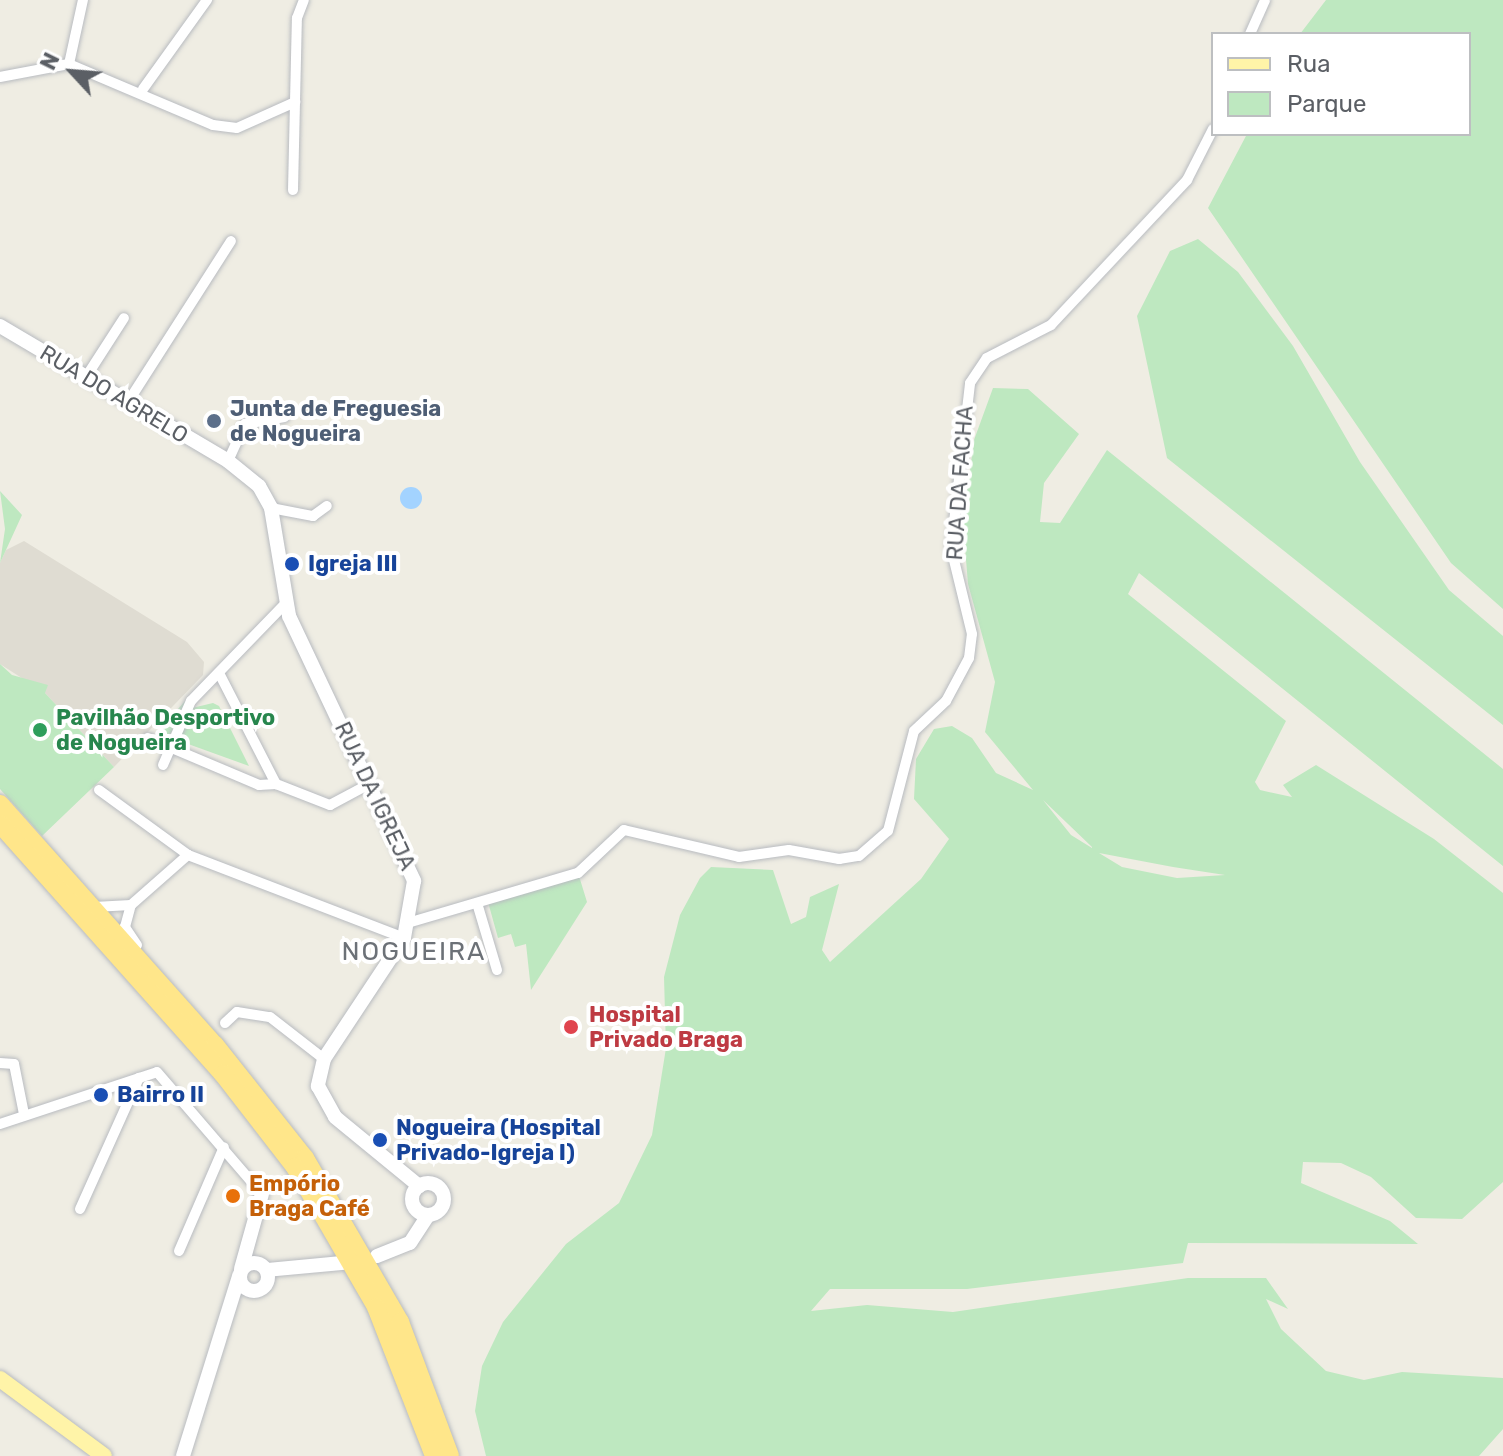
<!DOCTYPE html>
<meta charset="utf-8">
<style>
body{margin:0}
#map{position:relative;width:1503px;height:1456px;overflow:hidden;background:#efede3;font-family:Rubik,sans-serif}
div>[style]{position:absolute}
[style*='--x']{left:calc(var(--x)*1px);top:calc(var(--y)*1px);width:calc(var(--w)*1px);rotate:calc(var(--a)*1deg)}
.education>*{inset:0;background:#dfdcd2}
.green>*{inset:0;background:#bee8c0}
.water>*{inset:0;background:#a3d3ff}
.round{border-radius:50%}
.roads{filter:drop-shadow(0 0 2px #b8bbc0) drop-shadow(0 0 2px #b8bbc0)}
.street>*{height:10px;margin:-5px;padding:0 5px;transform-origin:5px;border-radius:5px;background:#fff}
.secondary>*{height:14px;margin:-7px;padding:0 7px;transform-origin:7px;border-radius:7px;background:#fff}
.secondary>.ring{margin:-7px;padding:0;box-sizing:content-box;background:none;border:14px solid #fff;border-radius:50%}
.primary>*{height:16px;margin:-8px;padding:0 8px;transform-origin:8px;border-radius:8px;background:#fff4a8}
.highway>*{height:18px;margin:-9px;padding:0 9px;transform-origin:9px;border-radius:9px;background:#ffe68a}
.dots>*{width:22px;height:22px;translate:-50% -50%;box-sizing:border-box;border:4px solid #fff;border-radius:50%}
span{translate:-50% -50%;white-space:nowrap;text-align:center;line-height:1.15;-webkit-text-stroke:8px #fff;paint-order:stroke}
.street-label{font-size:22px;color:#5b5f65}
.service-label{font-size:22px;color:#4e5e75;font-weight:700}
.left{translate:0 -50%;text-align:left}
.transit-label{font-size:22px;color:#164399;font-weight:700}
.leisure-label{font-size:22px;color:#27864d;font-weight:700}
.health-label{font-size:22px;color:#be3a42;font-weight:700}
.food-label{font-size:22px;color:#c56008;font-weight:700}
.quarter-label{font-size:26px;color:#6c7177;letter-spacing:2px}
.legend{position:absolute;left:1211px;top:32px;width:260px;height:104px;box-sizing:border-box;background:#fff;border:2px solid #bdbfc1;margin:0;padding:10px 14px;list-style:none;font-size:24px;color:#5b5f65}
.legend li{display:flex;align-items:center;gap:16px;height:40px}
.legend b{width:40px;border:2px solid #bdbfc1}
.north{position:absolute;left:32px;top:32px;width:80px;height:80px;-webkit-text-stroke:6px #fff;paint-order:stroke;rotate:296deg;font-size:22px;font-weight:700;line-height:32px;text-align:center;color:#5b5f65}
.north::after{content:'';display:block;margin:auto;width:28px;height:36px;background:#5b5f65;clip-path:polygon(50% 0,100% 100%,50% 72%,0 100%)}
</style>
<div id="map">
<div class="education">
<i style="clip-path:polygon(24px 541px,187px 642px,204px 662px,203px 675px,114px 767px,45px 693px,0 664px,0 563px,6px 550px)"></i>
</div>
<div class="green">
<i style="clip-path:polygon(1326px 0,1503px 0,1503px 609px,1451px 563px,1208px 208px,1247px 134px,1469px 134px,1469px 34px,1300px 34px)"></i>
<i style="clip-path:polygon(1198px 239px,1238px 272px,1293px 346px,1360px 462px,1449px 590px,1503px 636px,1503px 725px,1167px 458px,1137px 316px,1170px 251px)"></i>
<i style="clip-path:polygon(evenodd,993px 388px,1028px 389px,1079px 434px,1044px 483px,1040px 522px,1060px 523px,1107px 450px,1503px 769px,1503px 866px,1139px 573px,1128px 594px,1286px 721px,1255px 782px,1260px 790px,1292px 797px,1283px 785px,1316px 765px,1434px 839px,1503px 893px,1503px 1182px,1462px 1219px,1416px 1218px,1371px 1177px,1341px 1163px,1303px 1162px,1301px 1183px,1390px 1221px,1418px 1244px,1188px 1243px,1183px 1263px,967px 1289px,830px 1289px,811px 1311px,867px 1305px,953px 1312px,1188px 1278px,1266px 1278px,1288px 1309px,1266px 1299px,1281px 1329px,1326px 1371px,1364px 1380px,1402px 1372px,1503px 1378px,1503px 1429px,1479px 1456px,486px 1456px,475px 1411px,482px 1366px,503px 1322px,566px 1244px,619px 1203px,652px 1135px,666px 1048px,664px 977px,680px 915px,700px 878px,711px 867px,773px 870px,791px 924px,806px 917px,810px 897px,839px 884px,822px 950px,830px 962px,921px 879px,949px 839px,914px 799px,916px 759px,934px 729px,952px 726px,972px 738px,996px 773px,1033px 790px,985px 732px,995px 682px,968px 584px,963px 523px,974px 440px,993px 388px,1043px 800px,1092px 847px,1092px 848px,1071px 835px,1043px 800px,993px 388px,1099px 853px,1173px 867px,1225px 875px,1177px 878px,1122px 867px,1099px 853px)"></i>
<i style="clip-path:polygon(0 491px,22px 515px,0 563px,5px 529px)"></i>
<i style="clip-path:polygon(0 664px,12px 675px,48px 685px,45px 693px,114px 767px,42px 836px,0 789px)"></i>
<i style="clip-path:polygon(186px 700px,166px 744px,154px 736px)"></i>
<i style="clip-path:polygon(213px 703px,219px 706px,249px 766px,177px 740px,192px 708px)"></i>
<i style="clip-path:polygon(579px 876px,587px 902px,531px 990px,526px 944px,515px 947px,511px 934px,498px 938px,488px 902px)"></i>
</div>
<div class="water">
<i class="round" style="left:400px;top:487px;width:22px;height:22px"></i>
</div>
<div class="roads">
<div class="street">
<i style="--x:1250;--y:34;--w:37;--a:-66"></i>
<i style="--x:69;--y:64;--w:66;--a:-77.7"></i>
<i style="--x:0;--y:77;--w:70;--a:-10.7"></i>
<i style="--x:69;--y:64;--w:156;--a:23"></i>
<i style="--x:213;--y:125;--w:24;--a:7"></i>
<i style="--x:237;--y:128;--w:64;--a:-24.1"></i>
<i style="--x:143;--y:89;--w:110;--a:-54.3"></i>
<i style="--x:293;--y:190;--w:172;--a:-88.7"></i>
<i style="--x:297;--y:18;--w:19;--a:-69"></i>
<i style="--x:86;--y:377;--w:70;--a:-57.2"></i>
<i style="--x:128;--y:402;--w:191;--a:-57.4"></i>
<i style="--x:228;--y:461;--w:41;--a:-65.3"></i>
<i style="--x:245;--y:424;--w:40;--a:-10"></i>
<i style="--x:271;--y:508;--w:43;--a:10.8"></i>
<i style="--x:313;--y:516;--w:17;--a:-36"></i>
<i style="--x:219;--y:673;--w:125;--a:62.8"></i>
<i style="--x:276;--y:784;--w:58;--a:21.3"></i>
<i style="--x:330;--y:805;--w:47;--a:-28.2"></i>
<i style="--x:148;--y:738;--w:121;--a:22.9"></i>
<i style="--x:259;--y:785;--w:17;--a:-3"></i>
<i style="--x:163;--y:765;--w:70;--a:-66.4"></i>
<i style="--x:191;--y:701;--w:136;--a:-45.9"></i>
<i style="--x:99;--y:790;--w:110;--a:36.1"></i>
<i style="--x:477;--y:903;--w:70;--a:73.4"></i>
<i style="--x:94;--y:907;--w:37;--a:-3"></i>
<i style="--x:411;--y:922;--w:174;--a:-16.4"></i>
<i style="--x:578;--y:873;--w:63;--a:-43.1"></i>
<i style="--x:624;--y:830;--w:118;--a:13.2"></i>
<i style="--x:739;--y:857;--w:50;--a:-8"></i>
<i style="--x:789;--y:850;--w:51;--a:10.2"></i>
<i style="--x:839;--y:859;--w:20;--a:-9"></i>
<i style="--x:859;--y:856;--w:38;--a:-41"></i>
<i style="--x:888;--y:831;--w:103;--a:-75.4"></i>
<i style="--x:914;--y:731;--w:44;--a:-43.2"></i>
<i style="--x:946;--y:701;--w:49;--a:-61.9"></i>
<i style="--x:969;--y:658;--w:24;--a:-83"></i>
<i style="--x:972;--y:634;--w:89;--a:-103.7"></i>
<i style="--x:951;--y:548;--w:166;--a:-83.4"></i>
<i style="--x:970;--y:383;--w:30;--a:-56"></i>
<i style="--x:987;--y:358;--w:72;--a:-27.3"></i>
<i style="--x:1051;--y:325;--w:199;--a:-46.8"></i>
<i style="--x:1187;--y:180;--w:57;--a:-63"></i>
<i style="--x:137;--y:945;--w:22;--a:-124"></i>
<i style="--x:125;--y:927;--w:23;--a:-75"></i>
<i style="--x:131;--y:905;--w:76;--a:-41.3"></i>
<i style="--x:188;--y:855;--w:231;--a:21"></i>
<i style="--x:225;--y:1023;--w:16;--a:-43"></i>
<i style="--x:237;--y:1012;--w:33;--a:9"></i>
<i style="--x:270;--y:1017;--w:68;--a:37.9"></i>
<i style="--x:0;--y:1063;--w:14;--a:4"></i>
<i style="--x:14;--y:1064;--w:51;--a:78.7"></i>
<i style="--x:0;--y:1124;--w:165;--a:-18.3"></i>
<i style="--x:157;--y:1072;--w:161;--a:49.3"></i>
<i style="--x:80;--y:1209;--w:144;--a:-65.8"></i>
<i style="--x:179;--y:1251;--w:113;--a:-66.6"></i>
</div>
<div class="secondary">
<i style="--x:0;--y:326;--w:265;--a:30.6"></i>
<i style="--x:228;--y:461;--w:40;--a:39"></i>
<i style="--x:259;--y:486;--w:25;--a:61"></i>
<i style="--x:271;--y:508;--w:109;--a:80.5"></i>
<i style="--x:289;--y:616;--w:293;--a:64.7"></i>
<i style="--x:414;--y:881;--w:58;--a:100"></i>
<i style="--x:404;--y:938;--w:145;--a:123.5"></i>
<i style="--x:324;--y:1059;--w:28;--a:103"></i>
<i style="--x:318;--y:1086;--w:35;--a:61"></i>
<i style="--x:335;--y:1117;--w:109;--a:39.4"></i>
<i class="ring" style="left:412px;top:1183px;width:18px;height:18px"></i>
<i style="--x:377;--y:1256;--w:35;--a:-22"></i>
<i style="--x:410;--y:1243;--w:33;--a:-57"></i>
<i class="ring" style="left:240px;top:1263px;width:14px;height:14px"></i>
<i style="--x:241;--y:1269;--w:78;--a:-74.4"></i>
<i style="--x:267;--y:1270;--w:76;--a:-5.3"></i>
<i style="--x:183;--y:1456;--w:189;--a:-72.7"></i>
</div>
<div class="primary">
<i style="--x:0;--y:1379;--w:129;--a:36.5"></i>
</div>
<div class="highway">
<i style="--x:0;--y:804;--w:323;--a:48.3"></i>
<i style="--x:215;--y:1045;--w:144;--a:51.5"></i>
<i style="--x:305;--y:1158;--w:190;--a:59.9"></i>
<i style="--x:400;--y:1322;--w:143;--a:69.5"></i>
<i style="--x:0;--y:824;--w:335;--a:48.3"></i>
<i style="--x:223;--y:1074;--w:118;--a:52.3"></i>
<i style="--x:295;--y:1167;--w:162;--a:59.9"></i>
<i style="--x:376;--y:1307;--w:160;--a:68.7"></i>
</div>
</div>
<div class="dots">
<i style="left:214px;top:421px;background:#5c6f8a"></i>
<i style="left:292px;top:564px;background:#1a4fb4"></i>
<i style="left:40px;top:730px;background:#2e9e5b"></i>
<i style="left:571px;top:1027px;background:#e0444e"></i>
<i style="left:101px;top:1095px;background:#1a4fb4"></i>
<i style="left:380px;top:1140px;background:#1a4fb4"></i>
<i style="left:233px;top:1196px;background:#e8710a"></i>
</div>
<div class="street-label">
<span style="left:114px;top:394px;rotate:31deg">RUA DO AGRELO</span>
<span style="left:960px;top:483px;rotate:-86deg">RUA DA FACHA</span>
<span style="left:375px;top:796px;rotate:65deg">RUA DA IGREJA</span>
</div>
<div class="service-label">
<span class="left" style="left:230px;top:421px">Junta de Freguesia<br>de Nogueira</span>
</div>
<div class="transit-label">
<span class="left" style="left:308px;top:564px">Igreja III</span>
<span class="left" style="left:117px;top:1095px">Bairro II</span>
<span class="left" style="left:396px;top:1140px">Nogueira (Hospital<br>Privado-Igreja I)</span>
</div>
<div class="leisure-label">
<span class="left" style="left:56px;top:730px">Pavilhão Desportivo<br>de Nogueira</span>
</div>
<div class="health-label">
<span class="left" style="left:589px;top:1027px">Hospital<br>Privado Braga</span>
</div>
<div class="food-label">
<span class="left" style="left:249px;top:1196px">Empório<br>Braga Café</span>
</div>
<div class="quarter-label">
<span style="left:414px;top:952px">NOGUEIRA</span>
</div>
<ul class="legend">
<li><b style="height:10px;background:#fff4a8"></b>Rua</li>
<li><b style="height:22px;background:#bee8c0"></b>Parque</li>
</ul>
<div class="north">N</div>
</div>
